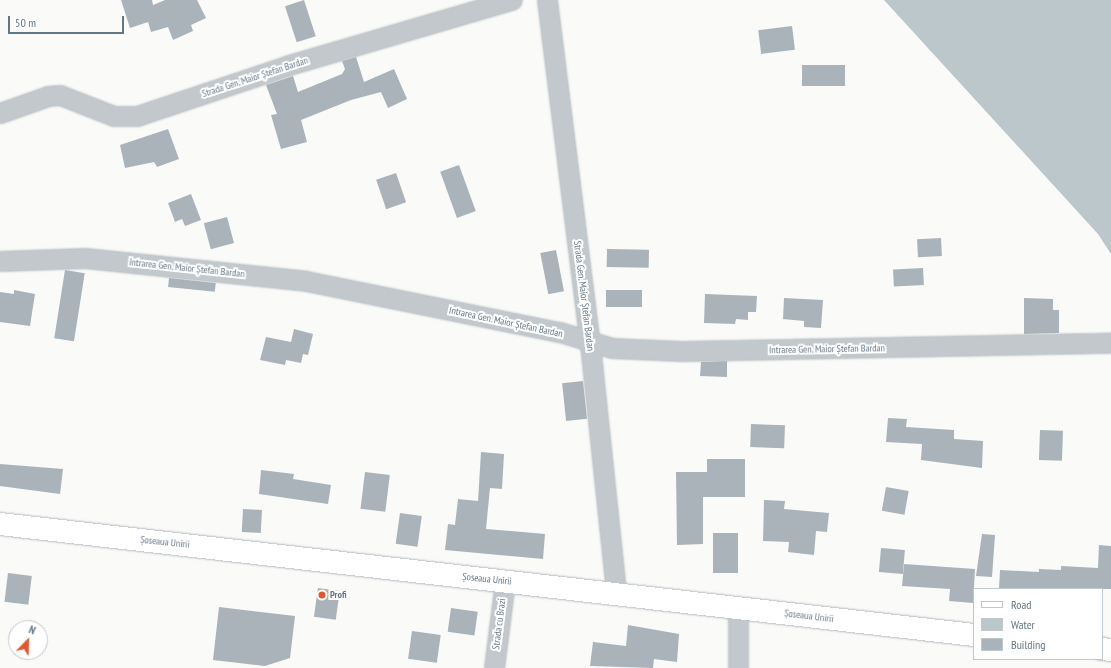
<!DOCTYPE html>
<meta charset="utf-8">
<style>
body{margin:0}
#map{position:relative;width:1111px;height:668px;overflow:hidden;background:#fafaf8;font-family:"PT Sans Narrow",sans-serif}
div>[style]{position:absolute}
[style*='--x']{left:calc(var(--x)*1px);top:calc(var(--y)*1px);width:calc(var(--w)*1px);rotate:calc(var(--a)*1deg)}
.water>*{inset:0;background:#bbc7cb}
.building>*{inset:0;background:#aab3b9;transform-origin:0 0}
.roads{filter:drop-shadow(0 0 1px #b3babf) drop-shadow(0 0 1px #b3babf)}
.street>*{height:19px;margin:-9.5px;padding:0 9.5px;transform-origin:9.5px;border-radius:9.5px;background:#c3c8cc}
.secondary>*{height:22px;margin:-11px;padding:0 11px;transform-origin:11px;border-radius:11px;background:#fff}
.dots>*{width:11px;height:11px;translate:-50% -50%;box-sizing:border-box;border:2px solid #fff;border-radius:50%}
span{translate:-50% -50%;white-space:nowrap;text-align:center;line-height:1.15;-webkit-text-stroke:4px #fff;paint-order:stroke}
.street-label{font-size:10px;color:#657683}
.poi-label{font-size:10px;color:#657683;font-weight:700}
.left{translate:0 -50%;text-align:left}
.legend{position:absolute;left:973px;top:588px;width:130px;height:72px;box-sizing:border-box;background:#fff;border:1px solid #c1c8cd;margin:0;padding:5px 7px;list-style:none;font-size:12px;color:#657683}
.legend li{display:flex;align-items:center;gap:8px;height:20px}
.legend b{width:20px;border:1px solid #c1c8cd}
.north{position:absolute;left:8px;top:620px;width:40px;height:40px;box-sizing:border-box;background:#fff;border:1px solid #c1c8cd;border-radius:50%;rotate:23deg;font-size:11px;font-weight:700;line-height:16px;text-align:center;color:#657683}
.north::after{content:'';display:block;margin:auto;width:14px;height:18px;background:#e4572e;clip-path:polygon(50% 0,100% 100%,50% 72%,0 100%)}
.scale{position:absolute;left:8px;top:16px;width:116px;height:18px;box-sizing:border-box;border:2px solid #657683;border-top:0;padding-left:5px;font-size:12px;line-height:14px;white-space:nowrap;color:#657683;-webkit-text-stroke:3px #fff;paint-order:stroke}
</style>
<div id="map">
<div class="water">
<i style="clip-path:polygon(884px 0,1111px 0,1111px 254px,1098px 234px)"></i>
</div>
<div class="building">
<i style="clip-path:polygon(121px 0,152px 0,153px 5px,165px 0,197px 0,206px 18px,191px 25px,193px 31px,173px 40px,168px 27px,151px 32px,148px 22px,130px 28px)"></i>
<i style="left:304px;top:0;width:38px;height:20px;rotate:72deg"></i>
<i style="left:792px;top:26px;width:24px;height:34px;rotate:83deg"></i>
<i style="clip-path:polygon(356px 57px,364px 82px,394px 69px,407px 99px,388px 108px,381px 92px,351px 100px,301px 120px,307px 142px,281px 149px,271px 115px,277px 114px,266px 85px,293px 76px,298px 92px,342px 74px,345px 69px,342px 61px)"></i>
<i style="left:845px;top:65px;width:21px;height:43px;rotate:90deg"></i>
<i style="clip-path:polygon(168px 129px,179px 159px,157px 167px,154px 162px,125px 168px,120px 145px)"></i>
<i style="left:459px;top:165px;width:49px;height:20px;rotate:70deg"></i>
<i style="left:396px;top:173px;width:31px;height:21px;rotate:71deg"></i>
<i style="clip-path:polygon(191px 194px,201px 220px,185px 226px,182px 219px,175px 222px,168px 203px)"></i>
<i style="left:227px;top:217px;width:27px;height:24px;rotate:75deg"></i>
<i style="left:941px;top:238px;width:18px;height:24px;rotate:87deg"></i>
<i style="left:607px;top:249px;width:42px;height:18px;rotate:1deg"></i>
<i style="left:556px;top:250px;width:42px;height:16px;rotate:79deg"></i>
<i style="left:923px;top:268px;width:17px;height:30px;rotate:87deg"></i>
<i style="left:65px;top:270px;width:20px;height:69px;rotate:9deg"></i>
<i style="left:169px;top:278px;width:47px;height:9px;rotate:6deg"></i>
<i style="clip-path:polygon(14px 290px,35px 294px,30px 326px,0 322px,0 292px,14px 294px)"></i>
<i style="left:606px;top:290px;width:36px;height:17px"></i>
<i style="clip-path:polygon(705px 294px,757px 296px,756px 312px,748px 312px,748px 320px,736px 319px,735px 324px,704px 323px)"></i>
<i style="clip-path:polygon(784px 298px,823px 300px,821px 328px,804px 327px,804px 321px,783px 319px)"></i>
<i style="clip-path:polygon(1024px 298px,1053px 299px,1053px 310px,1059px 310px,1059px 333px,1024px 334px)"></i>
<i style="clip-path:polygon(294px 329px,313px 334px,308px 355px,303px 354px,301px 363px,286px 360px,285px 365px,260px 360px,266px 337px,291px 342px)"></i>
<i style="clip-path:polygon(727px 361px,727px 377px,700px 376px,701px 362px)"></i>
<i style="left:583px;top:381px;width:38px;height:21px;rotate:84deg"></i>
<i style="clip-path:polygon(888px 418px,907px 419px,906px 427px,954px 430px,954px 439px,983px 441px,982px 468px,921px 460px,922px 444px,886px 442px)"></i>
<i style="left:751px;top:424px;width:34px;height:23px;rotate:2deg"></i>
<i style="left:1040px;top:430px;width:23px;height:30px;rotate:2deg"></i>
<i style="clip-path:polygon(481px 452px,504px 454px,502px 489px,490px 488px,486px 529px,545px 534px,543px 559px,445px 550px,448px 524px,455px 525px,458px 499px,478px 501px)"></i>
<i style="clip-path:polygon(707px 459px,745px 459px,745px 497px,703px 497px,703px 544px,677px 545px,676px 472px,707px 472px)"></i>
<i style="clip-path:polygon(0 464px,63px 469px,60px 494px,0 486px)"></i>
<i style="clip-path:polygon(261px 470px,294px 474px,293px 479px,331px 485px,328px 504px,259px 494px)"></i>
<i style="left:365px;top:472px;width:25px;height:37px;rotate:7deg"></i>
<i style="left:886px;top:487px;width:23px;height:24px;rotate:10deg"></i>
<i style="clip-path:polygon(764px 500px,785px 501px,784px 509px,829px 513px,827px 532px,816px 531px,814px 555px,788px 552px,789px 542px,763px 541px)"></i>
<i style="left:243px;top:509px;width:19px;height:23px;rotate:3deg"></i>
<i style="left:400px;top:513px;width:22px;height:31px;rotate:8deg"></i>
<i style="left:713px;top:533px;width:25px;height:40px"></i>
<i style="clip-path:polygon(982px 534px,995px 535px,992px 577px,976px 576px)"></i>
<i style="clip-path:polygon(1099px 545px,1111px 546px,1111px 589px,999px 589px,1000px 570px,1039px 572px,1039px 569px,1061px 570px,1061px 566px,1098px 568px)"></i>
<i style="left:881px;top:548px;width:24px;height:24px;rotate:5deg"></i>
<i style="clip-path:polygon(904px 564px,975px 569px,973px 603px,949px 601px,950px 589px,902px 586px)"></i>
<i style="left:8px;top:573px;width:24px;height:29px;rotate:7deg"></i>
<i style="left:318px;top:588px;width:22px;height:29px;rotate:8deg"></i>
<i style="clip-path:polygon(219px 607px,295px 616px,290px 658px,265px 666px,213px 660px)"></i>
<i style="left:451px;top:608px;width:27px;height:24px;rotate:8deg"></i>
<i style="clip-path:polygon(628px 625px,679px 634px,677px 662px,654px 659px,653px 668px,590px 666px,593px 642px,626px 646px)"></i>
<i style="left:412px;top:631px;width:29px;height:28px;rotate:8deg"></i>
</div>
<div class="roads">
<div class="street">
<i style="--x:547;--y:0;--w:347;--a:82.9"></i>
<i style="--x:590;--y:344;--w:250;--a:84"></i>
<i style="--x:0;--y:113;--w:51;--a:-19.5"></i>
<i style="--x:48;--y:96;--w:12;--a:-5"></i>
<i style="--x:60;--y:95;--w:58;--a:21.3"></i>
<i style="--x:114;--y:116;--w:23;--a:0"></i>
<i style="--x:137;--y:116;--w:160;--a:-18.5"></i>
<i style="--x:289;--y:65;--w:232;--a:-16.3"></i>
<i style="--x:0;--y:261;--w:85;--a:-2"></i>
<i style="--x:85;--y:258;--w:222;--a:5.9"></i>
<i style="--x:306;--y:281;--w:259;--a:11.4"></i>
<i style="--x:560;--y:332;--w:54;--a:17.1"></i>
<i style="--x:612;--y:348;--w:69;--a:2.5"></i>
<i style="--x:681;--y:351;--w:430;--a:-1.1"></i>
<i style="--x:738;--y:608;--w:60;--a:90"></i>
<i style="--x:494;--y:668;--w:88;--a:-82.8"></i>
</div>
<div class="secondary">
<i style="--x:0;--y:524;--w:980;--a:6.5"></i>
<i style="--x:1102;--y:649;--w:9;--a:6"></i>
</div>
</div>
<div class="dots">
<i style="left:322px;top:595px;background:#e4572e"></i>
</div>
<div class="street-label">
<span style="left:255px;top:77px;rotate:-18deg">Strada Gen. Maior Ștefan Bardan</span>
<span style="left:187px;top:268px;rotate:6deg">Intrarea Gen. Maior Ștefan Bardan</span>
<span style="left:584px;top:296px;rotate:83deg">Strada Gen. Maior Ștefan Bardan</span>
<span style="left:506px;top:322px;rotate:12deg">Intrarea Gen. Maior Ștefan Bardan</span>
<span style="left:827px;top:349px;rotate:-1deg">Intrarea Gen. Maior Ștefan Bardan</span>
<span style="left:165px;top:542px;rotate:6deg">Șoseaua Unirii</span>
<span style="left:487px;top:579px;rotate:6deg">Șoseaua Unirii</span>
<span style="left:809px;top:616px;rotate:7deg">Șoseaua Unirii</span>
<span style="left:499px;top:624px;rotate:-83deg">Strada cu Brazi</span>
</div>
<div class="poi-label">
<span class="left" style="left:330px;top:595px">Profi</span>
</div>
<ul class="legend">
<li><b style="height:5px;background:#fff"></b>Road</li>
<li><b style="height:11px;background:#bbc7cb"></b>Water</li>
<li><b style="height:11px;background:#aab3b9"></b>Building</li>
</ul>
<div class="north">N</div>
<div class="scale">50 m</div>
</div>
